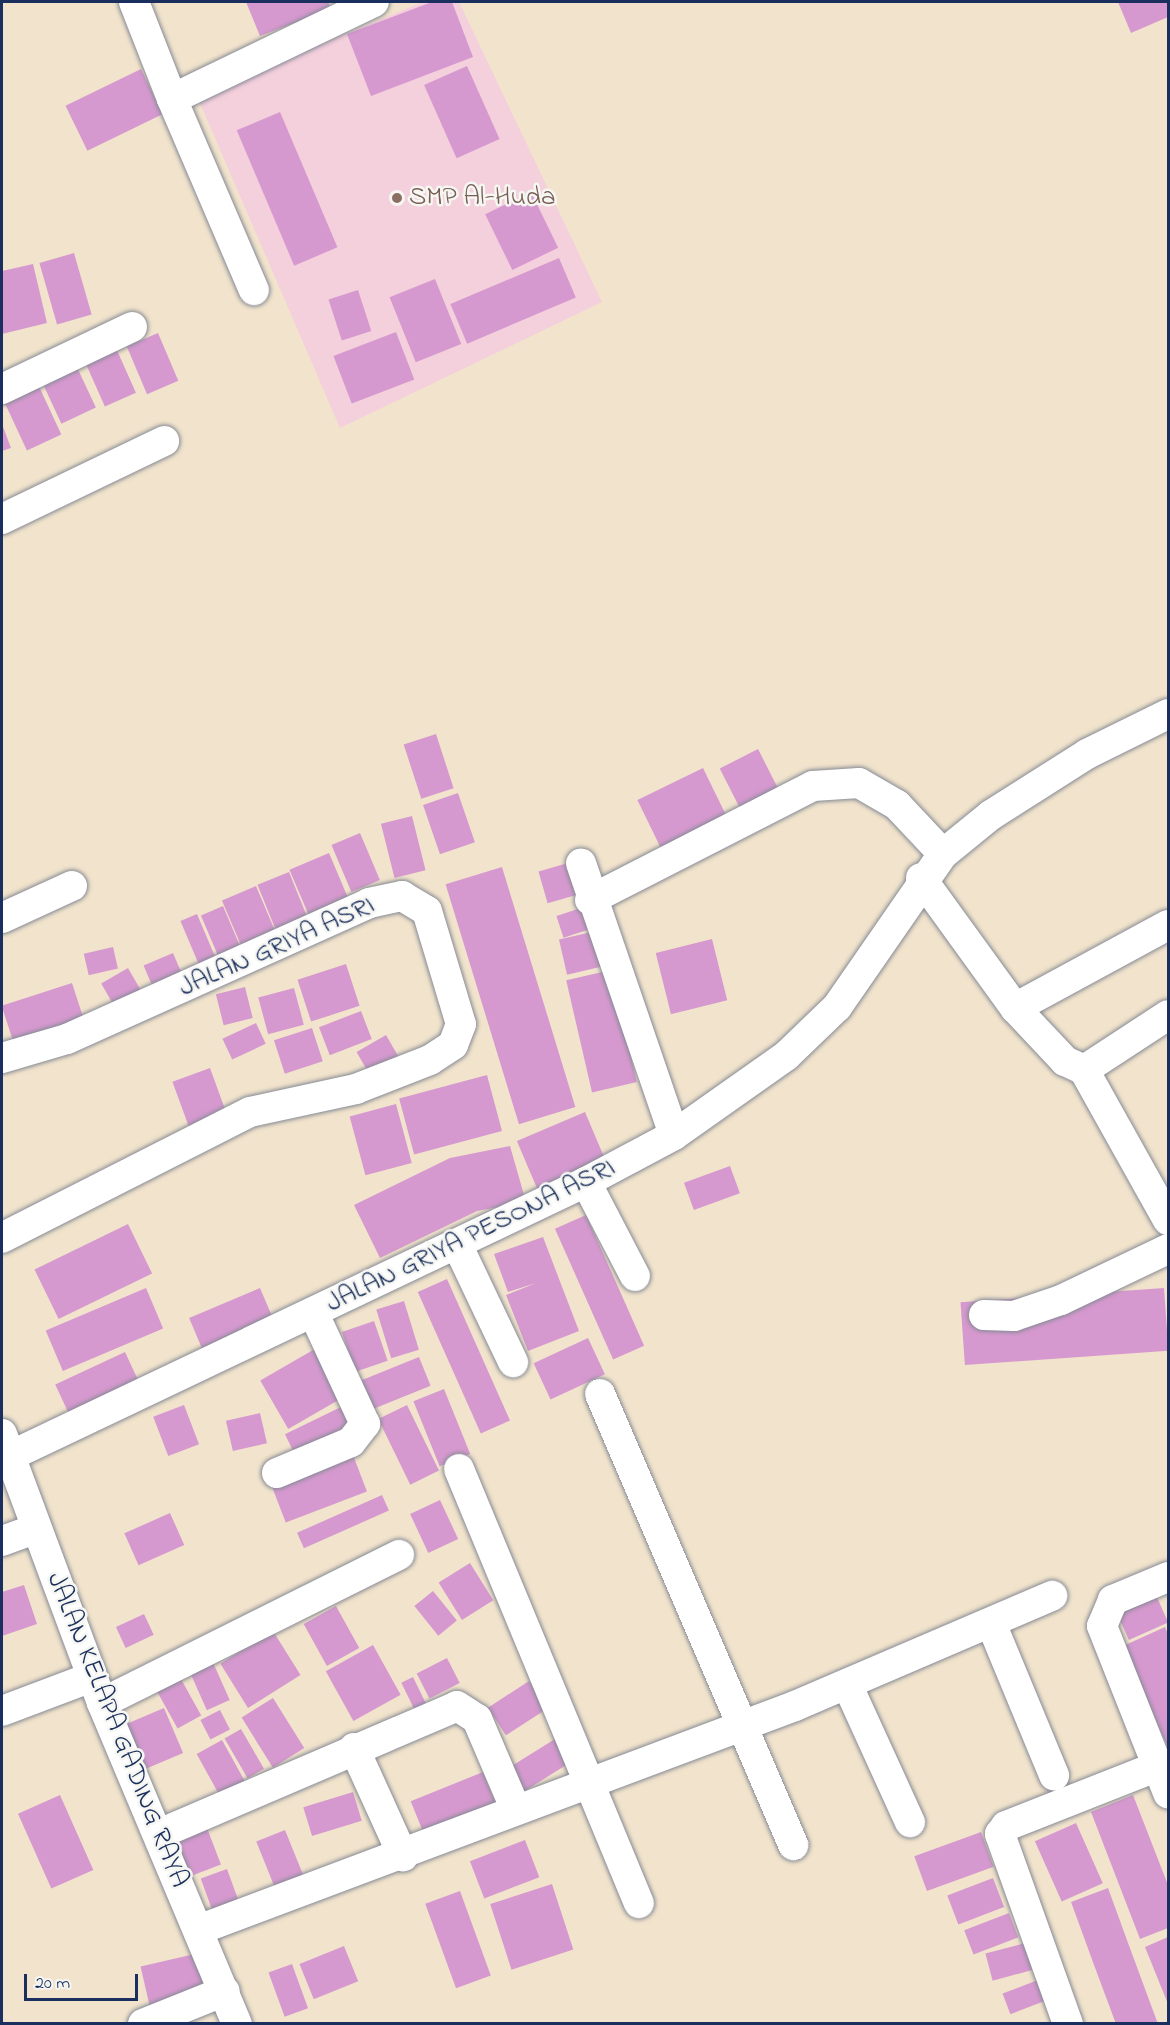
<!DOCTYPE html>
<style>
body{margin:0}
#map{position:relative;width:1170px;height:2025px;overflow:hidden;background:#f2e4cc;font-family:"Indie Flower",sans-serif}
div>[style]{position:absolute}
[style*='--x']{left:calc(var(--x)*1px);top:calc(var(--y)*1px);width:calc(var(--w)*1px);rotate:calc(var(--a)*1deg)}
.built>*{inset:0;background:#f4cfdc}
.building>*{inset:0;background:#d699cf;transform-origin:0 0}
.roads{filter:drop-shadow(0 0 2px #868a95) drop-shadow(0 0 2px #868a95)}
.minor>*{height:30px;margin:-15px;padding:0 15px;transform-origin:15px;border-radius:15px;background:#fff}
.dots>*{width:16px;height:16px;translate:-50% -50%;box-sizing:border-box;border:3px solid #f6f6f2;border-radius:50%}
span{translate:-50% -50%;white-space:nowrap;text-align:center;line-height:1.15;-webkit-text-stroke:5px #f6f6f2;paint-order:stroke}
.education-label{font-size:27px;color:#785e54}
.left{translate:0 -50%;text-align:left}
.street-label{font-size:27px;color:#1b2f5e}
.frame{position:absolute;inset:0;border:3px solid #1b2f5e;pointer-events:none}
.scale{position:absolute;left:24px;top:1974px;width:114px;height:27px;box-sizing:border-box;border:3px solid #1b2f5e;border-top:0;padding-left:8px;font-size:18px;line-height:21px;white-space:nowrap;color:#1b2f5e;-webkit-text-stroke:4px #f6f6f2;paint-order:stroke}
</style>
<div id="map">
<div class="built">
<i style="clip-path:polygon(423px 2px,459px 2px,602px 302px,340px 428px,196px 94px)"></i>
</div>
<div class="building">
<i style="clip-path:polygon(246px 2px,328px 2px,331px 9px,260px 36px)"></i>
<i style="clip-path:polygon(432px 2px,452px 2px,473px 57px,371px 96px,347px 34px)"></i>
<i style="clip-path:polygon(1118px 2px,1168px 2px,1168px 17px,1131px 33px)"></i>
<i style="left:467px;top:66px;width:80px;height:47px;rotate:66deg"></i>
<i style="left:141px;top:69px;width:50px;height:84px;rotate:64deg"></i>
<i style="left:280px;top:112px;width:147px;height:47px;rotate:67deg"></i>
<i style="left:531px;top:192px;width:62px;height:51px;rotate:64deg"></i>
<i style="left:74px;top:253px;width:64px;height:36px;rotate:74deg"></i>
<i style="left:559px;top:258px;width:43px;height:118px;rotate:67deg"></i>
<i style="clip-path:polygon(33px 264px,47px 323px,2px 334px,2px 271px)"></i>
<i style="left:435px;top:279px;width:70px;height:49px;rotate:68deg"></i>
<i style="left:358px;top:290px;width:43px;height:31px;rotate:72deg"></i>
<i style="left:396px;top:332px;width:51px;height:67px;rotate:69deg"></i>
<i style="left:158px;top:333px;width:52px;height:34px;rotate:67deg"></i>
<i style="left:116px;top:348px;width:49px;height:34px;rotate:66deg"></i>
<i style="left:76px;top:365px;width:47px;height:38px;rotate:65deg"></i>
<i style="left:36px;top:380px;width:60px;height:38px;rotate:65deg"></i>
<i style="clip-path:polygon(2px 424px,11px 448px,2px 451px)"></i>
<i style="left:436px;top:734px;width:57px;height:34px;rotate:72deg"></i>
<i style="left:758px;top:749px;width:55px;height:43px;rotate:63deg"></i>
<i style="left:703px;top:768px;width:64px;height:73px;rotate:64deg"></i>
<i style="left:458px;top:793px;width:52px;height:37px;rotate:71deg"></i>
<i style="left:412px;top:816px;width:56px;height:32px;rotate:76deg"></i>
<i style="left:360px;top:833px;width:51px;height:31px;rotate:67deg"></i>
<i style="left:329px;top:853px;width:56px;height:43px;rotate:67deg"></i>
<i style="left:575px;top:861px;width:33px;height:38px;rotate:74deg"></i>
<i style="left:502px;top:867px;width:251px;height:59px;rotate:73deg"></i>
<i style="left:289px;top:872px;width:54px;height:34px;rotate:68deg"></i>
<i style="left:256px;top:886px;width:53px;height:37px;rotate:67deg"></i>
<i style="left:223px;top:906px;width:53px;height:24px;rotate:67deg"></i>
<i style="left:584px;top:907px;width:23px;height:29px;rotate:72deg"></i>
<i style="left:197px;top:914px;width:58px;height:18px;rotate:67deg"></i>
<i style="left:596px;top:931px;width:36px;height:38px;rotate:77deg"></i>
<i style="left:712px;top:939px;width:63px;height:58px;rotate:76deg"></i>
<i style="left:113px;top:947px;width:22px;height:30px;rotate:77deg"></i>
<i style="left:173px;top:953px;width:30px;height:32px;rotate:67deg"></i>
<i style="left:346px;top:964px;width:44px;height:51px;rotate:72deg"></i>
<i style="left:128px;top:968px;width:34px;height:31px;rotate:60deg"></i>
<i style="left:611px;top:970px;width:115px;height:46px;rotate:77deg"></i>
<i style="left:72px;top:983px;width:44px;height:74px;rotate:72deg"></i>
<i style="left:245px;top:987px;width:32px;height:30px;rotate:76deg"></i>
<i style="left:294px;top:988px;width:38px;height:37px;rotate:75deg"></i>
<i style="left:361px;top:1011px;width:30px;height:45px;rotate:69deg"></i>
<i style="left:256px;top:1023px;width:23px;height:37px;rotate:65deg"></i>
<i style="left:312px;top:1028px;width:35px;height:40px;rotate:72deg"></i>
<i style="left:386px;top:1035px;width:34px;height:34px;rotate:60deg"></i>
<i style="left:210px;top:1068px;width:55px;height:40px;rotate:70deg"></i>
<i style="left:487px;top:1075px;width:58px;height:91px;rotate:75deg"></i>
<i style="left:396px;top:1104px;width:61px;height:48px;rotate:75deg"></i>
<i style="left:585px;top:1112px;width:58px;height:74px;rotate:67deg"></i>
<i style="clip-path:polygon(510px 1146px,526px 1202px,477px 1211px,380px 1258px,354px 1205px,450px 1158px)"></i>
<i style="left:730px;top:1166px;width:29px;height:49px;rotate:70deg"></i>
<i style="left:586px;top:1215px;width:143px;height:34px;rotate:66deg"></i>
<i style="left:128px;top:1224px;width:55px;height:104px;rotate:64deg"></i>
<i style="clip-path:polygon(543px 1237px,579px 1331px,528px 1351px,506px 1295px,536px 1283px,508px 1292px,494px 1254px)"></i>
<i style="left:447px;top:1279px;width:155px;height:32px;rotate:66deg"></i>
<i style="left:146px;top:1288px;width:44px;height:109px;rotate:67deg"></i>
<i style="left:260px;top:1288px;width:43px;height:77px;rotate:67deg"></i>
<i style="left:1164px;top:1288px;width:63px;height:204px;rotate:86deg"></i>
<i style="left:404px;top:1301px;width:51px;height:29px;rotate:73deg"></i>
<i style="left:374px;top:1321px;width:42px;height:34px;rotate:71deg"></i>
<i style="left:588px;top:1338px;width:40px;height:60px;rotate:65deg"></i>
<i style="left:320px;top:1346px;width:56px;height:69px;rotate:60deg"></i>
<i style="left:125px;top:1352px;width:38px;height:77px;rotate:65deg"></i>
<i style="left:419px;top:1357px;width:31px;height:68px;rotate:68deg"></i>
<i style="left:444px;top:1389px;width:70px;height:33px;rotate:68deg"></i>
<i style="left:347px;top:1404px;width:25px;height:69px;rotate:64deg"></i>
<i style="left:184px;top:1405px;width:42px;height:33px;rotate:69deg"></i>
<i style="left:407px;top:1405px;width:73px;height:32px;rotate:64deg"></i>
<i style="left:260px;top:1413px;width:31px;height:35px;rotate:77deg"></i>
<i style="left:353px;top:1455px;width:39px;height:87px;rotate:69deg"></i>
<i style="left:382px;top:1495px;width:17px;height:93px;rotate:66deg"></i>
<i style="left:440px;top:1500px;width:43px;height:33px;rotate:65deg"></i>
<i style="left:170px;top:1513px;width:35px;height:50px;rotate:66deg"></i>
<i style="left:470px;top:1563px;width:44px;height:37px;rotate:58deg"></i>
<i style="clip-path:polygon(24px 1585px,37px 1624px,2px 1636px,2px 1592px)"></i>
<i style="left:433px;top:1591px;width:38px;height:24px;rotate:51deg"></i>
<i style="left:1156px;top:1595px;width:30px;height:43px;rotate:66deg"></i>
<i style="left:336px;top:1606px;width:48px;height:37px;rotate:61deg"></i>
<i style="left:144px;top:1614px;width:23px;height:31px;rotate:65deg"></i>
<i style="clip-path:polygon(1165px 1627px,1168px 1634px,1168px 1748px,1123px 1646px)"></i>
<i style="left:273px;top:1631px;width:52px;height:62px;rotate:58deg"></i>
<i style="left:373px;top:1645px;width:57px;height:54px;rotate:61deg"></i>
<i style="left:211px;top:1658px;width:46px;height:25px;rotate:66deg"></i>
<i style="left:447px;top:1658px;width:28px;height:34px;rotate:63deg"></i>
<i style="left:176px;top:1670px;width:52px;height:27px;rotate:61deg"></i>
<i style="left:413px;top:1677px;width:32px;height:13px;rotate:64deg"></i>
<i style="left:529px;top:1681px;width:33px;height:49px;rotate:57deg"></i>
<i style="left:273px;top:1698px;width:59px;height:37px;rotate:58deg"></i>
<i style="left:164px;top:1708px;width:49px;height:41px;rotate:67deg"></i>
<i style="left:220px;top:1710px;width:22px;height:22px;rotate:63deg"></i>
<i style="left:241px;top:1729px;width:46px;height:19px;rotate:60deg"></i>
<i style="left:563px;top:1734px;width:28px;height:67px;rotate:58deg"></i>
<i style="left:222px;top:1740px;width:50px;height:29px;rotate:61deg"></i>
<i style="left:483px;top:1772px;width:41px;height:78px;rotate:68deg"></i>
<i style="left:353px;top:1792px;width:30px;height:52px;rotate:73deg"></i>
<i style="left:60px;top:1795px;width:82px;height:46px;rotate:66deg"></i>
<i style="clip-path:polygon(1133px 1795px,1168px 1885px,1168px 1928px,1140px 1939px,1091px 1812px)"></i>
<i style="left:1076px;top:1823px;width:66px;height:45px;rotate:66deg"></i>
<i style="left:207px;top:1828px;width:39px;height:35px;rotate:69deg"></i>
<i style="left:285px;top:1830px;width:58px;height:31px;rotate:68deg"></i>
<i style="left:981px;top:1832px;width:37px;height:71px;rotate:70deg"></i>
<i style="left:525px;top:1840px;width:40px;height:59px;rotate:69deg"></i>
<i style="left:227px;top:1869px;width:44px;height:28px;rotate:70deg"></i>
<i style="left:993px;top:1878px;width:31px;height:49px;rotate:69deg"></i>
<i style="left:552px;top:1884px;width:69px;height:65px;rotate:72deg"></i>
<i style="clip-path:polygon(1108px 1888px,1131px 1951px,1158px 2024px,1116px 2024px,1094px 1965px,1071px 1902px)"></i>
<i style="left:460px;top:1891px;width:90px;height:37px;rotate:70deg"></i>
<i style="left:1009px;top:1913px;width:26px;height:48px;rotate:69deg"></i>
<i style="clip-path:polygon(1168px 1937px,1168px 2004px,1145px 1947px)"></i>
<i style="left:1025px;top:1943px;width:28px;height:41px;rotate:75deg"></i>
<i style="left:344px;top:1946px;width:38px;height:48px;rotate:68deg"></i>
<i style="left:199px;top:1953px;width:44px;height:60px;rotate:77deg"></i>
<i style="left:292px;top:1964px;width:47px;height:25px;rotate:70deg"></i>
<i style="left:1038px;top:1980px;width:22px;height:38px;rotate:69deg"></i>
</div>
<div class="roads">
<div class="minor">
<i style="--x:134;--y:2;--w:104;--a:68.6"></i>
<i style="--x:172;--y:99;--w:224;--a:-25.7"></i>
<i style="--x:172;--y:99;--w:208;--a:66.8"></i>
<i style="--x:2;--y:389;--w:144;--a:-25.5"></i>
<i style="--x:2;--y:519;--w:180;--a:-25.7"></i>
<i style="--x:921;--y:878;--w:160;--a:54.1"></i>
<i style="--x:1015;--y:1008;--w:73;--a:46.7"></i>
<i style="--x:1065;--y:1061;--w:21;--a:25"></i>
<i style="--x:1084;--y:1070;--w:100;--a:-33.2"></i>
<i style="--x:590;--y:900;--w:250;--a:-27.1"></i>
<i style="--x:813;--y:786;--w:46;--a:-3.7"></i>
<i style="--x:859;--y:783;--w:44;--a:30.1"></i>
<i style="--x:897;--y:805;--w:67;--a:46.8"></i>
<i style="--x:2;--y:918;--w:77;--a:-24.6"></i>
<i style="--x:1015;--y:1008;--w:174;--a:-28.5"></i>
<i style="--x:2;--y:1058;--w:68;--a:-16.3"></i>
<i style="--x:67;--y:1039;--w:331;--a:-24.2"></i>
<i style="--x:369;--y:903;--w:34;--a:-12"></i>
<i style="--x:402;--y:896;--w:29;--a:31"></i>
<i style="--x:427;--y:911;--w:118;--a:73.3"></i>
<i style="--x:461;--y:1024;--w:22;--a:111"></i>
<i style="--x:453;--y:1045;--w:27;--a:147"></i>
<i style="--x:430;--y:1060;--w:79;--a:158.6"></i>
<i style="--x:356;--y:1089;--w:108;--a:167.8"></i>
<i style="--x:250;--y:1112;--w:278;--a:153.1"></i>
<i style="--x:1084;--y:1070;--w:172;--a:60.8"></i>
<i style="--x:674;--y:1135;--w:137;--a:-35.2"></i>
<i style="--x:786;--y:1056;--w:71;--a:-43.9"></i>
<i style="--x:837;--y:1007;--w:186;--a:-55.3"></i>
<i style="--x:943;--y:854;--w:62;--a:-39.1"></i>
<i style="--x:991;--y:815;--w:114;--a:-32.4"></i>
<i style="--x:1087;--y:754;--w:90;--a:-26.3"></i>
<i style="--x:586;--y:1182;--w:106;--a:62.5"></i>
<i style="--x:457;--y:1244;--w:131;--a:64.6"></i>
<i style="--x:984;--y:1315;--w:30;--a:2"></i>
<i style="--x:1014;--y:1316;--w:50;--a:-18.8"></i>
<i style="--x:1061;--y:1300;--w:119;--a:-25.5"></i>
<i style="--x:600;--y:1394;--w:491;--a:66.8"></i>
<i style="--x:2;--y:1434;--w:287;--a:69.6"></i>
<i style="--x:102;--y:1703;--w:348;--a:67.2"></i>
<i style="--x:8;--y:1457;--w:640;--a:-25.44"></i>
<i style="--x:586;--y:1182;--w:100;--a:-28.1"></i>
<i style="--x:674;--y:1135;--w:287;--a:-108.9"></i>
<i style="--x:459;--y:1469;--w:470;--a:67.5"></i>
<i style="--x:277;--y:1473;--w:80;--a:-22.7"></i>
<i style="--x:351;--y:1442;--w:23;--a:-52"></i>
<i style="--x:365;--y:1424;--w:123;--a:-114.9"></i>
<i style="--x:2;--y:1541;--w:35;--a:-20"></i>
<i style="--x:1168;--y:1577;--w:60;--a:157.3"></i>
<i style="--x:1113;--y:1600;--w:28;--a:113"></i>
<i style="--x:1102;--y:1626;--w:180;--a:68.4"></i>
<i style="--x:991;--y:1623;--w:165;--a:67.5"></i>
<i style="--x:847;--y:1684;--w:152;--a:65.5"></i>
<i style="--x:102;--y:1703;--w:332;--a:-26.5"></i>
<i style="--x:2;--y:1711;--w:96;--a:-20.7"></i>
<i style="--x:354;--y:1748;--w:119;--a:65.6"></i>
<i style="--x:159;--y:1834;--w:324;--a:-23.2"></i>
<i style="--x:457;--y:1706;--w:24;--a:33"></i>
<i style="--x:477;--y:1719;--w:99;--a:66.8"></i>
<i style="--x:198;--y:1930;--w:638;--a:-20.57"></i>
<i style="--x:795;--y:1706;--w:280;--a:-23.2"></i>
<i style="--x:143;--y:2024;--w:88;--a:-21.9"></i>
<i style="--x:1068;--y:2024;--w:202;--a:-109.7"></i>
<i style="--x:1000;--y:1834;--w:10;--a:-53"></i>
<i style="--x:1006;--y:1826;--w:163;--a:-21.5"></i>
</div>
</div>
<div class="dots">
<i style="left:397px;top:198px;background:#8d6e63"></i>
</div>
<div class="education-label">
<span class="left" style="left:409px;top:198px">SMP Al-Huda</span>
</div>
<div class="street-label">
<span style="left:277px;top:947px;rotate:-24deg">JALAN GRIYA ASRI</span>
<span style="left:471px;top:1236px;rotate:-26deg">JALAN GRIYA PESONA ASRI</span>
<span style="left:117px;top:1730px;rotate:68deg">JALAN KELAPA GADING RAYA</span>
</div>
<div class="frame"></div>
<div class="scale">20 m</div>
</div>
